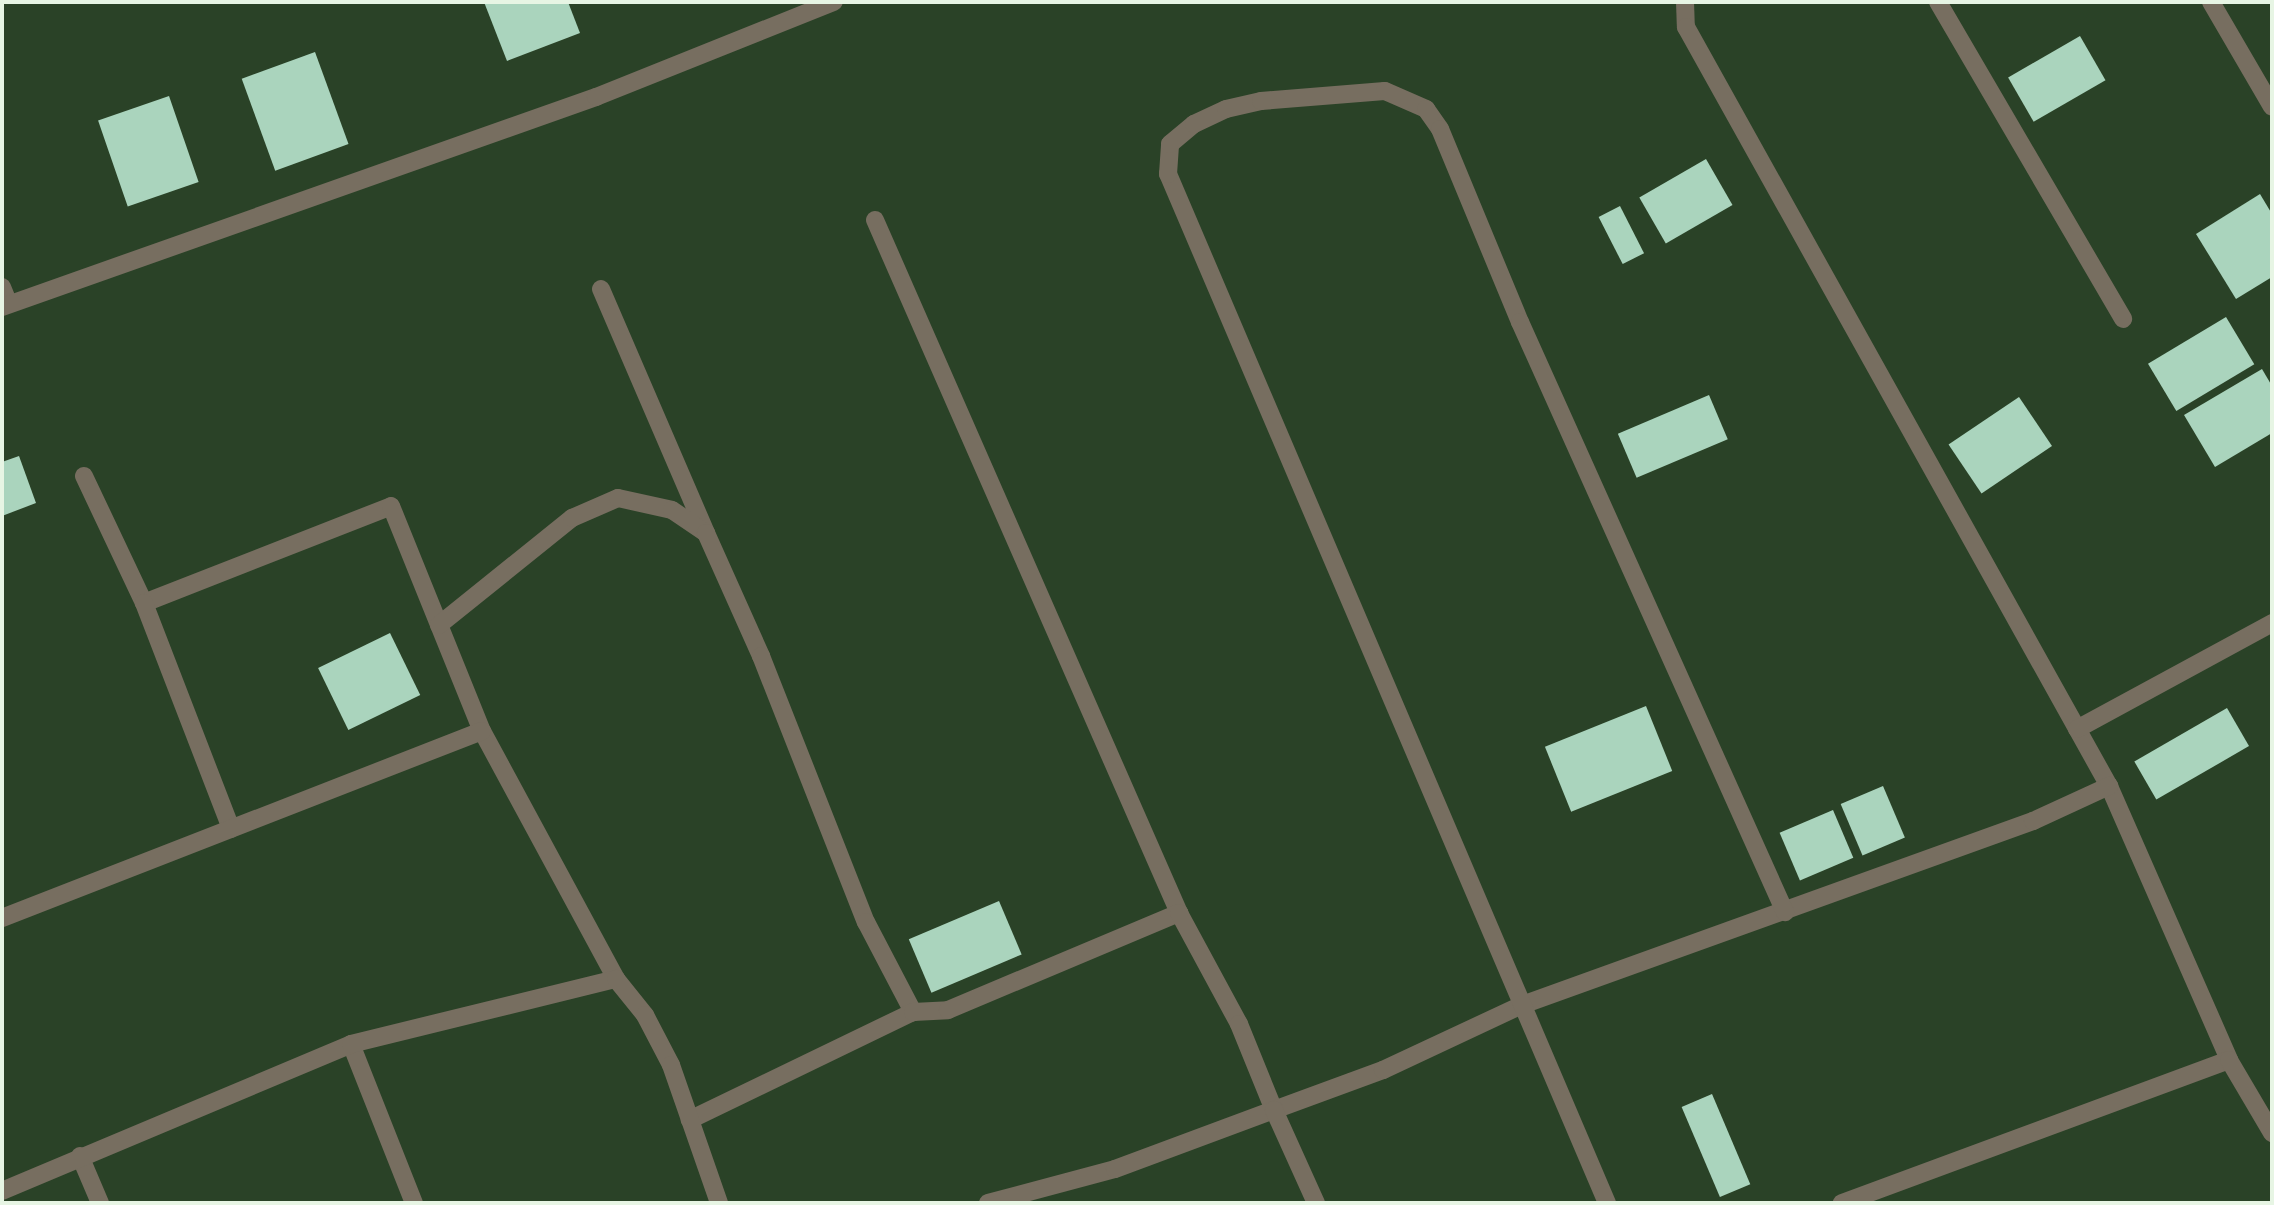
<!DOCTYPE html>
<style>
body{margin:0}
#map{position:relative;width:2274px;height:1205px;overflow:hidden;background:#2a4227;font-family:"Source Sans 3",sans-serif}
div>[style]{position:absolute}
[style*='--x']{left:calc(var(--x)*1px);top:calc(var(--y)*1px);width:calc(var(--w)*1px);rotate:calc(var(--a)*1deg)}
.building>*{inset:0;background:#aad4bd;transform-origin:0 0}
.minor>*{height:18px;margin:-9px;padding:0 9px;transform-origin:9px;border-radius:9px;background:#776e60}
span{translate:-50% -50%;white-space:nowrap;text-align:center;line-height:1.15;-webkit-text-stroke:7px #2a4227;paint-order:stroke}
.frame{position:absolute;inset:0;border:4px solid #e7f5e4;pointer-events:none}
</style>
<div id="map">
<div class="building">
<i style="clip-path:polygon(484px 2px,568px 2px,580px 33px,507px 61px)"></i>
<i style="left:2080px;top:36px;width:51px;height:83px;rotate:60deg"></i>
<i style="left:315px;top:52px;width:98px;height:78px;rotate:70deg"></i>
<i style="left:169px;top:96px;width:91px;height:75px;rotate:71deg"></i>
<i style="left:1706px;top:159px;width:53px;height:77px;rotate:60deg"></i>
<i style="clip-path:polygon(2260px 194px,2272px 214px,2272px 277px,2236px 299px,2196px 234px)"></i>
<i style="left:1620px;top:206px;width:53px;height:24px;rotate:63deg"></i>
<i style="left:2226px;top:317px;width:55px;height:91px;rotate:59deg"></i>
<i style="clip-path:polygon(2262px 369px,2272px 386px,2272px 433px,2215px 467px,2184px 415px)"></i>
<i style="left:1709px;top:395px;width:48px;height:99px;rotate:67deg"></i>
<i style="left:2019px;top:397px;width:59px;height:85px;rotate:56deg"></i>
<i style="clip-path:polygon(19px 456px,36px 503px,2px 516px,2px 462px)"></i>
<i style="left:390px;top:633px;width:69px;height:80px;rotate:64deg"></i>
<i style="left:1646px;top:706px;width:70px;height:109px;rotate:68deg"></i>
<i style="left:2227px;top:708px;width:44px;height:107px;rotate:60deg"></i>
<i style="left:1883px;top:786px;width:56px;height:46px;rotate:67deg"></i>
<i style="left:1833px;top:810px;width:52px;height:58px;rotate:67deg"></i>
<i style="left:999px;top:901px;width:58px;height:98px;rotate:67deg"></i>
<i style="left:1712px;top:1094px;width:98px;height:33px;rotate:67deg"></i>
</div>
<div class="minor">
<i style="--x:1685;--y:2;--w:25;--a:88"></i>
<i style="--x:1686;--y:27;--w:869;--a:60.87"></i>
<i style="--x:2109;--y:786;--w:299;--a:66.3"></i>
<i style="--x:2229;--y:1060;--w:413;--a:159.7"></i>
<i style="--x:1938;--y:2;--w:367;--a:59.7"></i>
<i style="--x:2211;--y:2;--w:121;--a:59.8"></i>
<i style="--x:875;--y:220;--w:757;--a:66.31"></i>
<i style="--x:2;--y:287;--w:18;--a:68"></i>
<i style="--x:601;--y:289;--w:266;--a:66.7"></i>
<i style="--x:2;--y:307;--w:630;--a:-19.47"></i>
<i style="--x:596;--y:97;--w:256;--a:-21.8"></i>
<i style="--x:84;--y:476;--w:140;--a:64.7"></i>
<i style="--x:144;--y:603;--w:265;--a:-21.4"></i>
<i style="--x:391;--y:506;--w:243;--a:68"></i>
<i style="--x:482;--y:731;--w:282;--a:61.6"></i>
<i style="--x:144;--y:603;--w:242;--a:68.9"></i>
<i style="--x:439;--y:625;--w:171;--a:-38.8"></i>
<i style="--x:572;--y:518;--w:50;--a:-23.5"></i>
<i style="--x:618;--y:498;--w:55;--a:12.5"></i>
<i style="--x:672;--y:510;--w:41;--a:34.1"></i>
<i style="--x:706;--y:533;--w:135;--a:65.9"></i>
<i style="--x:761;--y:656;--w:286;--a:68.5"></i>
<i style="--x:866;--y:922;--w:102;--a:62.4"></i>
<i style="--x:913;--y:1012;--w:248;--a:154.2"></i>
<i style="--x:2077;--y:729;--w:222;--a:-28.5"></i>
<i style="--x:2;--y:918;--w:515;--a:-21.29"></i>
<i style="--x:913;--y:1012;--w:35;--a:-3"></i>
<i style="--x:948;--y:1010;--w:251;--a:-22.8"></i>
<i style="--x:1179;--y:913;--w:126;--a:61.6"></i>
<i style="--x:1239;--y:1024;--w:93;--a:67.9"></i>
<i style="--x:1274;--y:1110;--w:116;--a:-20.2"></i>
<i style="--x:1383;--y:1070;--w:153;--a:-25.1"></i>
<i style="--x:1522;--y:1005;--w:543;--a:-19.8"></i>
<i style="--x:2033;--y:821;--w:84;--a:-24.7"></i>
<i style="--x:351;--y:1044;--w:171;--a:68.4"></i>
<i style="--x:2229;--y:1060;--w:85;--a:59.5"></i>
<i style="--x:80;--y:1156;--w:51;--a:66.9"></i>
<i style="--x:2;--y:1191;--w:379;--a:-22.8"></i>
<i style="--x:351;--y:1044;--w:273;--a:-13.8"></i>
<i style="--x:616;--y:979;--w:46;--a:51.1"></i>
<i style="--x:645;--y:1015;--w:56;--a:62.5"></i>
<i style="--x:671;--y:1065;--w:146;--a:70.8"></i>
<i style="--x:988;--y:1203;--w:131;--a:-15"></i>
<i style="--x:1115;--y:1169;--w:170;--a:-20.4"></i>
<i style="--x:1274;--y:1110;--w:102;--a:65.7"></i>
<i style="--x:1607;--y:1203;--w:1119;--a:-113.1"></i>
<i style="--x:1168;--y:174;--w:30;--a:-86"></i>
<i style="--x:1170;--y:144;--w:31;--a:-40"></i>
<i style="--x:1194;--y:124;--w:35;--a:-25"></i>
<i style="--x:1226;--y:109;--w:36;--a:-13"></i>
<i style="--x:1261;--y:101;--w:124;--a:-4.6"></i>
<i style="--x:1385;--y:91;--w:45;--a:23.7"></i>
<i style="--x:1426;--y:109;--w:24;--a:55"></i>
<i style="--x:1440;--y:129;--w:209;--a:67.5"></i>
<i style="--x:1520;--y:322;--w:647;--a:65.81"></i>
</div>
<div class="frame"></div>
</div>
